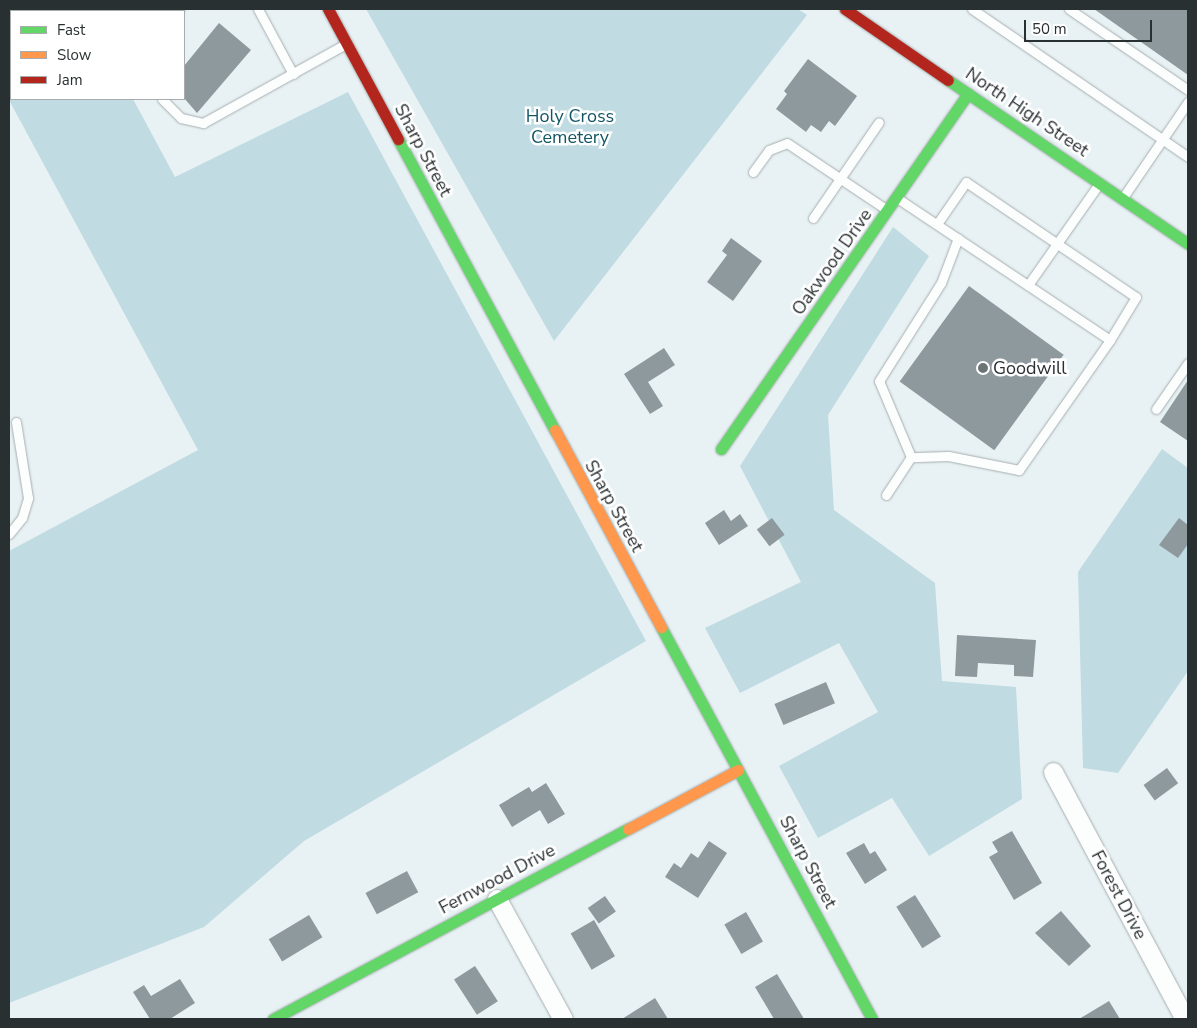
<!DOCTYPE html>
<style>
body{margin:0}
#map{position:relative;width:1197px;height:1028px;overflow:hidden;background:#e8f2f4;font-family:"Nunito Sans",sans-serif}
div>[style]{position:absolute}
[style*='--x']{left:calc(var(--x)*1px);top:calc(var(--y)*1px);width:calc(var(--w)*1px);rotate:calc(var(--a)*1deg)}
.green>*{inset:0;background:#c0dbe2}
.building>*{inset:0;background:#8e999e;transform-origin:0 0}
.roads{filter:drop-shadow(0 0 1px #a7aeb0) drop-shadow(0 0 1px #a7aeb0)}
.lane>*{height:9px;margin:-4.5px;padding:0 4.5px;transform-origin:4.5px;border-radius:4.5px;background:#fcfdfd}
.street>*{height:19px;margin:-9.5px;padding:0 9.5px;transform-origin:9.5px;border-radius:9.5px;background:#fcfdfd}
.fast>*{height:11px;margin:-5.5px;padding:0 5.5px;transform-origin:5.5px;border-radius:5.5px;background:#63d668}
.slow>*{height:11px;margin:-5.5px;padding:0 5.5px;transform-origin:5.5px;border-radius:5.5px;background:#ff974d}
.jam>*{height:11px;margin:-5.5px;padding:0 5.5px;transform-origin:5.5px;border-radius:5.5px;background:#b3261e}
.dots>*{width:14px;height:14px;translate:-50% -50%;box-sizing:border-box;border:2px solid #fff;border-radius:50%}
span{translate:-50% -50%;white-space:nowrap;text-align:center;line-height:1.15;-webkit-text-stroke:5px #fff;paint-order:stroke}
.street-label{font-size:18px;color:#293032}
.park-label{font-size:18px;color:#125663}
.poi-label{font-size:18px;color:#293032}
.left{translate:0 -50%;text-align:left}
.frame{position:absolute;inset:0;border:10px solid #293032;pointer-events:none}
.legend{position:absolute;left:10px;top:10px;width:175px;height:90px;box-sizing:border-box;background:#fff;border:1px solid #a9acad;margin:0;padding:6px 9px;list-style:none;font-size:15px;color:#293032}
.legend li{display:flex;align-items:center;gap:10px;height:25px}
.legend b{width:25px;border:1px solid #a9acad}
.scale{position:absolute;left:1024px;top:20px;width:128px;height:22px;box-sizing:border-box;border:2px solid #293032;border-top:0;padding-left:6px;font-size:15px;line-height:18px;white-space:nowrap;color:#293032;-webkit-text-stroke:4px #fff;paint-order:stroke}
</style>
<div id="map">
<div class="green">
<i style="clip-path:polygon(366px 9px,798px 9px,807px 15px,554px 341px)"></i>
<i style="clip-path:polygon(11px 76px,11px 99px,133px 99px,175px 177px,348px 92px,646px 641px,304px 841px,204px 927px,9px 1003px,9px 551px,198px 450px,9px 100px)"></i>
<i style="clip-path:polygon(893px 227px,929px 256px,828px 415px,834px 510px,935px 583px,942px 681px,1016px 687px,1022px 799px,929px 856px,892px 798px,818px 838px,779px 766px,878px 712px,839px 643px,740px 693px,705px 628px,801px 582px,740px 466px)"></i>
<i style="clip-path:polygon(1162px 449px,1188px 468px,1188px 671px,1118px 773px,1083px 768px,1078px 572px)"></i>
</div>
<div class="building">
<i style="clip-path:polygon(1094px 9px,1188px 9px,1188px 75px)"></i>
<i style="clip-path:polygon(219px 23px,251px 50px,197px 113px,184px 98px,184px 66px)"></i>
<i style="clip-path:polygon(808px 59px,857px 96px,835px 126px,829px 121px,821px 132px,811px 125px,806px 132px,776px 109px,787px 94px,784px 91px)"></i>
<i style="clip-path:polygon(731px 238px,762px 261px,733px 301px,707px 282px,727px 255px,722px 251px)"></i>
<i style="left:969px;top:286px;width:117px;height:118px;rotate:36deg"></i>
<i style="clip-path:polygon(664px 348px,675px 365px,648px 382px,663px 406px,650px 414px,624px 374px)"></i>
<i style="clip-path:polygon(1188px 380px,1188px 441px,1160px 422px)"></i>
<i style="clip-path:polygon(724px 510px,731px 521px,740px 514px,748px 526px,719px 545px,705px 523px)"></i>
<i style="left:772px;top:518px;width:21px;height:19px;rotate:53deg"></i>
<i style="clip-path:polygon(1179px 518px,1188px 525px,1188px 544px,1178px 558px,1159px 545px)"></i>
<i style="clip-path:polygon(957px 635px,1036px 640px,1033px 677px,1014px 676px,1014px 665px,978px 663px,977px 677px,955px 676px)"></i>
<i style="left:826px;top:682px;width:23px;height:56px;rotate:67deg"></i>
<i style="left:1167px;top:768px;width:19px;height:29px;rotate:54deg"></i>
<i style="clip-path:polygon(546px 783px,565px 814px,548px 824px,540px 810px,512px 827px,499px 805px,529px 787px,532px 792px)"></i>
<i style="clip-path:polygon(1012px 831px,1042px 883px,1014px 900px,989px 857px,998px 852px,992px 842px)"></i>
<i style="clip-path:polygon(709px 841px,727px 853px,698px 898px,665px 877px,674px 863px,681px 868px,691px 853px,698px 858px)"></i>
<i style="clip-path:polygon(864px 843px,870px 854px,875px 851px,887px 870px,865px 884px,846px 853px)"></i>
<i style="left:407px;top:871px;width:24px;height:47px;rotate:62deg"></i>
<i style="left:915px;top:895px;width:49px;height:22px;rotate:58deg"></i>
<i style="left:605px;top:896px;width:19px;height:21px;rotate:55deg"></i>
<i style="clip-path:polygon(1061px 911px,1091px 946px,1069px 966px,1035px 933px)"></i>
<i style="left:746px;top:912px;width:34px;height:25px;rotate:60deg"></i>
<i style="left:309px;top:915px;width:26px;height:47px;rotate:59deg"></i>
<i style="left:594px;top:920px;width:42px;height:27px;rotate:60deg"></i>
<i style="left:475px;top:966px;width:42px;height:25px;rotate:57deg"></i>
<i style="clip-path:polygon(777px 974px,804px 1019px,774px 1019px,755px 987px)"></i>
<i style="clip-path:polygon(180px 979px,195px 1003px,170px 1019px,150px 1019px,133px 992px,144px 985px,151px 996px)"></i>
<i style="clip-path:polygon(655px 998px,668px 1019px,622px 1019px)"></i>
<i style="clip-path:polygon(1109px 1001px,1120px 1019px,1079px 1019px)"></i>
</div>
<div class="roads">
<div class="lane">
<i style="--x:258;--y:9;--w:74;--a:61.7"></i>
<i style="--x:972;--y:9;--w:262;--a:34.4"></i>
<i style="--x:1069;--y:9;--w:144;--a:34.2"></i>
<i style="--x:66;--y:11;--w:5;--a:-22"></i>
<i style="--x:176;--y:11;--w:4;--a:-34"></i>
<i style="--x:9;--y:42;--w:3;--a:-45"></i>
<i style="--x:162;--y:99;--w:27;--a:45"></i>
<i style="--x:181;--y:118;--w:23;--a:13"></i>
<i style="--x:203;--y:123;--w:161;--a:-29"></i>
<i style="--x:753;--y:172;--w:27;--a:-54"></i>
<i style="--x:769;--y:150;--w:19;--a:-21"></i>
<i style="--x:787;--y:143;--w:117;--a:33.8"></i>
<i style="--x:1124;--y:196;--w:114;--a:-55.8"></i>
<i style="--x:897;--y:198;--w:256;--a:33.7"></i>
<i style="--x:1110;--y:340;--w:159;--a:125"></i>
<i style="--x:1019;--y:470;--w:72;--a:-168.8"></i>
<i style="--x:948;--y:456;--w:37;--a:178"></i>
<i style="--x:911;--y:457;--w:82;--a:-112.8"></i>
<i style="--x:879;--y:381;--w:116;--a:-57.7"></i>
<i style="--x:941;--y:283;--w:48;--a:-69.3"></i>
<i style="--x:813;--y:218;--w:116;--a:-55.5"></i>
<i style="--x:937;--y:224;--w:51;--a:-55.4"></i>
<i style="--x:966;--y:182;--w:205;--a:34.1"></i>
<i style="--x:1136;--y:297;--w:50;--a:121.2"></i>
<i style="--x:1028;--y:285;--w:122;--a:-55"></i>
<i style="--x:1156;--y:409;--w:56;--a:-55.2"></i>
<i style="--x:886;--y:495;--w:45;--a:-56.7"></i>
<i style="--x:9;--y:534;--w:21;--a:-51"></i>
<i style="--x:22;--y:518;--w:21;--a:-73"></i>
<i style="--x:28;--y:498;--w:77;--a:-99"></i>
</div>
<div class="street">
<i style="--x:1053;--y:772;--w:280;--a:61.9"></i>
<i style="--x:497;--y:899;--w:137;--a:61.2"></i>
</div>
<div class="fast">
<i style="--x:948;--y:80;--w:291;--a:34.3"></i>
<i style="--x:398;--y:139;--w:331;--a:61.7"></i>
<i style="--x:721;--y:449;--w:433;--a:-55.2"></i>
<i style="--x:661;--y:627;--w:445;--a:61.7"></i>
<i style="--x:273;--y:1019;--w:403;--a:-28.2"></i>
</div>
<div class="slow">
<i style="--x:555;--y:430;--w:224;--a:61.7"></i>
<i style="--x:628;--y:829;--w:125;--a:-28.2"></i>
</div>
<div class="jam">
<i style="--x:328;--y:9;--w:148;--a:61.7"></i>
<i style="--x:845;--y:9;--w:125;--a:34.6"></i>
</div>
</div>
<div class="dots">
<i style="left:983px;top:368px;background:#6c7476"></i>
</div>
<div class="street-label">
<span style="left:1027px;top:112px;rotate:34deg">North High Street</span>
<span style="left:423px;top:150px;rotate:62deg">Sharp Street</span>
<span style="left:832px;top:262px;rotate:-55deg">Oakwood Drive</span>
<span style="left:614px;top:506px;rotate:61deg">Sharp Street</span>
<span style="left:808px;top:862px;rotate:62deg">Sharp Street</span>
<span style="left:497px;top:879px;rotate:-28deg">Fernwood Drive</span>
<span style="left:1119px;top:895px;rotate:62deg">Forest Drive</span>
</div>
<div class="park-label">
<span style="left:570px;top:127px">Holy Cross<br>Cemetery</span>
</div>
<div class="poi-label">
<span class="left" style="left:993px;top:368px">Goodwill</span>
</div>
<div class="frame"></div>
<ul class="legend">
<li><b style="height:6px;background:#63d668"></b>Fast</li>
<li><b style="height:6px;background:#ff974d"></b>Slow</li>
<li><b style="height:6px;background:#b3261e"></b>Jam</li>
</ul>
<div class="scale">50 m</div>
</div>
